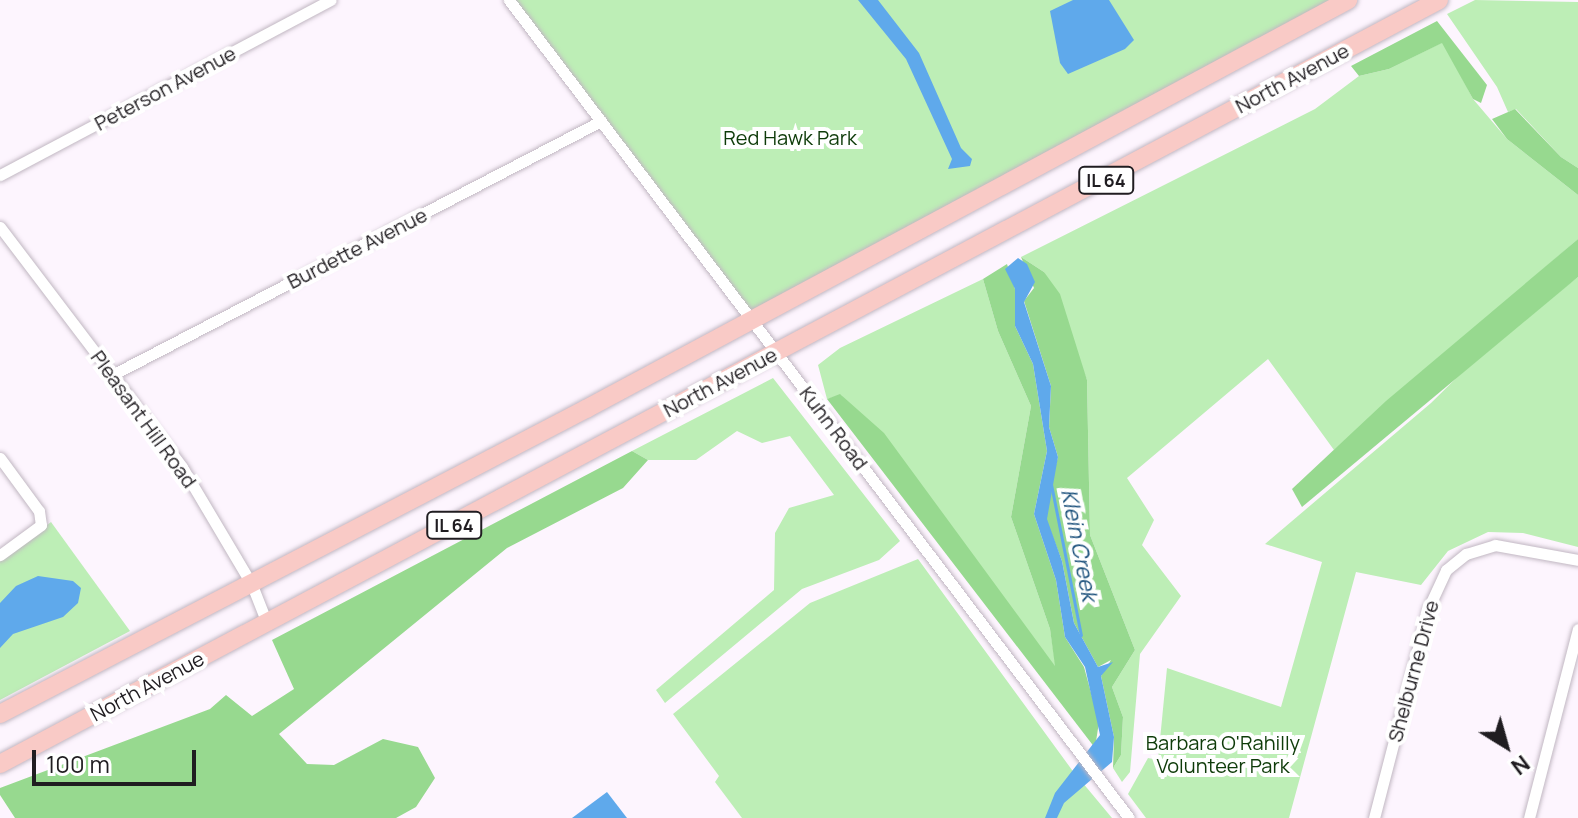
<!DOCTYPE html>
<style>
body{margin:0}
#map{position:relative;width:1578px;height:818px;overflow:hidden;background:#fdf5fe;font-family:Manrope,sans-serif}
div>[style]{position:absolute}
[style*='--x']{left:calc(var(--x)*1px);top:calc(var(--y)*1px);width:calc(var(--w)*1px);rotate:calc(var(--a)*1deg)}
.green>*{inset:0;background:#bdeeb6}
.forest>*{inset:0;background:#97d98f}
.water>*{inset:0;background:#5fa9eb}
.stream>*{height:3px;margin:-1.5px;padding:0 1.5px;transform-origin:1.5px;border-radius:1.5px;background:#5fa9eb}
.roads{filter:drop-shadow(0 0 2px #c1b7c2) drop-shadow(0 0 2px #c1b7c2)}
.street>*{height:11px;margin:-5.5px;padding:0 5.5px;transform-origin:5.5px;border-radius:5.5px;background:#fff}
.primary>*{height:18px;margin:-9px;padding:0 9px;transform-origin:9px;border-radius:9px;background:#f9cac6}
span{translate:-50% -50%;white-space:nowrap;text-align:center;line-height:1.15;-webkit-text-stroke:8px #fff;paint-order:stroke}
.shield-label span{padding:2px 6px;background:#fff;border:2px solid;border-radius:6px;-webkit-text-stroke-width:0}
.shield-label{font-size:18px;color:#201d21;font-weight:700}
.street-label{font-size:20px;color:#201d21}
.park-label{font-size:20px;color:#0e3b09}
.water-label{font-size:22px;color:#1b507b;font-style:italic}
.north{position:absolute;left:1466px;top:706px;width:80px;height:80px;-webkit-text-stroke:6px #fff;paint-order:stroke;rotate:143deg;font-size:22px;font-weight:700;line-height:32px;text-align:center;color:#201d21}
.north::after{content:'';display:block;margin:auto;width:28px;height:36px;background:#201d21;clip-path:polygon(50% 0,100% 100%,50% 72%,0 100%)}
.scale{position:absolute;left:32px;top:750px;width:164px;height:36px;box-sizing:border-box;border:4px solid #201d21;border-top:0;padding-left:10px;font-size:24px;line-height:28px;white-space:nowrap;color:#201d21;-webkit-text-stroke:6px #fff;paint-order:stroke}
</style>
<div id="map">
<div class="green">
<i style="clip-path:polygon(511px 0,1342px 0,751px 314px)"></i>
<i style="clip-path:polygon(1475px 0,1578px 2px,1578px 168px,1561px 157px,1516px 109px,1508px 112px,1497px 87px,1447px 14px)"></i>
<i style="clip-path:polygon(1443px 42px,1473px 99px,1507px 139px,1578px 195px,1578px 239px,1334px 450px,1268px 359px,1127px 478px,1154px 520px,1142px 545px,1181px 596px,1140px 654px,1130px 772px,1122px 782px,1113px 768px,1121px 755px,1123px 717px,1112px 687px,1135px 650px,1090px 535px,1087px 380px,1044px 272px,1021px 257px,1315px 109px,1359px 76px,1389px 69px)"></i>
<i style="clip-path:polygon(1578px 277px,1578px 547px,1523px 533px,1488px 532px,1448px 551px,1421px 585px,1356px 572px,1289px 818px,1146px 818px,1128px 794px,1148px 758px,1158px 760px,1167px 668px,1281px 707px,1322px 562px,1265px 544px,1431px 403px,1491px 344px)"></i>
<i style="clip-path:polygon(983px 279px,998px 331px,1031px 406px,1011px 517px,1050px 629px,1056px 668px,841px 395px,827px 399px,818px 365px,840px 348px)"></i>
<i style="clip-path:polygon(773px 378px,900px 541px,879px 560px,802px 589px,665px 703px,656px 690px,774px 590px,775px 533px,789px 508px,834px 495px,790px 436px,762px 443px,737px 431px,696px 460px,648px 460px,632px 451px)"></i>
<i style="clip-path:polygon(51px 522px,130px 631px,0 700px,0 560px)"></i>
<i style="clip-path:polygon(918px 559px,1072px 770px,1112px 818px,742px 818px,715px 782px,719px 776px,673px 714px,810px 603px)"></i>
</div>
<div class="forest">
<i style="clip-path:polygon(1437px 21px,1487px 85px,1481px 103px,1473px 99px,1442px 43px,1389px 69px,1359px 76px,1351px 66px)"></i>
<i style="clip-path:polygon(1515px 109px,1561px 157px,1578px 168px,1578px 195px,1507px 139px,1492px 119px)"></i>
<i style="clip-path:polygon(1578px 239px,1578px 277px,1302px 507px,1292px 489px,1386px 401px)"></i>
<i style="clip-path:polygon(1021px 257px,1044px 272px,1060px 294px,1087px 380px,1090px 535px,1135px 650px,1112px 687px,1123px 717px,1121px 755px,1113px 768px,1114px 737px,1101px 676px,1111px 660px,1098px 667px,1074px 623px,1062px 561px,1046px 519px,1046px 502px,1058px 457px,1049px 427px,1051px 386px,1024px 301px,1034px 288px)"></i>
<i style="clip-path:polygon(1007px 264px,1015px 289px,1015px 326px,1033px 364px,1047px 451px,1034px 514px,1056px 580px,1065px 637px,1084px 667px,1099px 722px,1095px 748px,827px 399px,840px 394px,884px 433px,1055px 666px,1050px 629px,1011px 517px,1031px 406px,998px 331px,983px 279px)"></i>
<i style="clip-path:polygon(632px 451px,648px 460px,623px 488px,507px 548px,279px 734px,307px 764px,334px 765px,383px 739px,418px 747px,435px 778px,416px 807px,396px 818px,15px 818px,0 795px,0 788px,210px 709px,226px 695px,252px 716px,294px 689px,272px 640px)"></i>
</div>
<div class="water">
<i style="clip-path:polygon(858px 0,878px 0,919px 53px,961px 148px,972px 159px,970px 166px,948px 169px,952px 159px,906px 59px)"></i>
<i style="clip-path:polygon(1073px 0,1109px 0,1134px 40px,1125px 49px,1068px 74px,1060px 63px,1050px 11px)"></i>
<i style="clip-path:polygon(1018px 258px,1027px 264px,1035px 282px,1024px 302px,1051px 386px,1049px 427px,1058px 457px,1047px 519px,1062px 561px,1074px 623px,1098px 667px,1113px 662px,1101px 676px,1114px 737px,1112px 762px,1064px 803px,1057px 818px,1045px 818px,1055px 793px,1100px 735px,1085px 667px,1065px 637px,1056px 580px,1034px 514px,1047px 451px,1033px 364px,1015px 326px,1015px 289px,1005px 269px)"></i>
<i style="clip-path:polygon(38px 576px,73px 581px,81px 588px,78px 603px,63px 617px,13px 634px,0 648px,0 603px,16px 586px)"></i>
<i style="clip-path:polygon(607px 792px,627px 818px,572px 818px)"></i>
</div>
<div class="stream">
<i style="--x:1051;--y:484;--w:154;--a:78.8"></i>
</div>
<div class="roads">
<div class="street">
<i style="--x:509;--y:0;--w:1026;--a:52.84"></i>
<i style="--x:0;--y:175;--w:374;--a:-27.9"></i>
<i style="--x:0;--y:227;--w:301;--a:52.8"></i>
<i style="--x:182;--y:467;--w:137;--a:59.3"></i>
<i style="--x:252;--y:585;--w:41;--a:68.5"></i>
<i style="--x:112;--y:375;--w:551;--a:-27.45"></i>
<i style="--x:0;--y:458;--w:66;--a:53.7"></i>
<i style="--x:39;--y:511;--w:14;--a:82"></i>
<i style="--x:41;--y:525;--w:51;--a:143.8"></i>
<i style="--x:1374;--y:818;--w:216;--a:-75.5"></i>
<i style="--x:1428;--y:609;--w:43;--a:-65.2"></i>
<i style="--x:1446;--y:570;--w:26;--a:-39"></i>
<i style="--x:1466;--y:554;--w:30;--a:-17"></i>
<i style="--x:1495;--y:545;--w:84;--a:10.2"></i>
<i style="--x:1529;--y:818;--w:195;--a:-75.5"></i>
</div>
<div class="primary">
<i style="--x:0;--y:714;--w:661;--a:-27.5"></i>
<i style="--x:586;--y:409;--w:865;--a:-28.22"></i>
<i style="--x:0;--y:764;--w:1629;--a:-27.96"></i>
</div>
</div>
<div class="shield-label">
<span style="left:1106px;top:180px">IL 64</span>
<span style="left:454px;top:525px">IL 64</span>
</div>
<div class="street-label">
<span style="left:1292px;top:78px;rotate:-28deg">North Avenue</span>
<span style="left:165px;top:88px;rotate:-28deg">Peterson Avenue</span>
<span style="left:357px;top:248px;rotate:-27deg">Burdette Avenue</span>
<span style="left:720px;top:382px;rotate:-28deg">North Avenue</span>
<span style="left:144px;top:419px;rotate:54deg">Pleasant Hill Road</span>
<span style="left:834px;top:428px;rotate:53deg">Kuhn Road</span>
<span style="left:1413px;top:671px;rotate:-75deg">Shelburne Drive</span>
<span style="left:147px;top:686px;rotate:-28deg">North Avenue</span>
</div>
<div class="park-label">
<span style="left:790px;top:137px">Red Hawk Park</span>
<span style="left:1223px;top:754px">Barbara O'Rahilly<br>Volunteer Park</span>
</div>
<div class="water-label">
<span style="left:1079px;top:545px;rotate:79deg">Klein Creek</span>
</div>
<div class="north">N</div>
<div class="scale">100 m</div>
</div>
